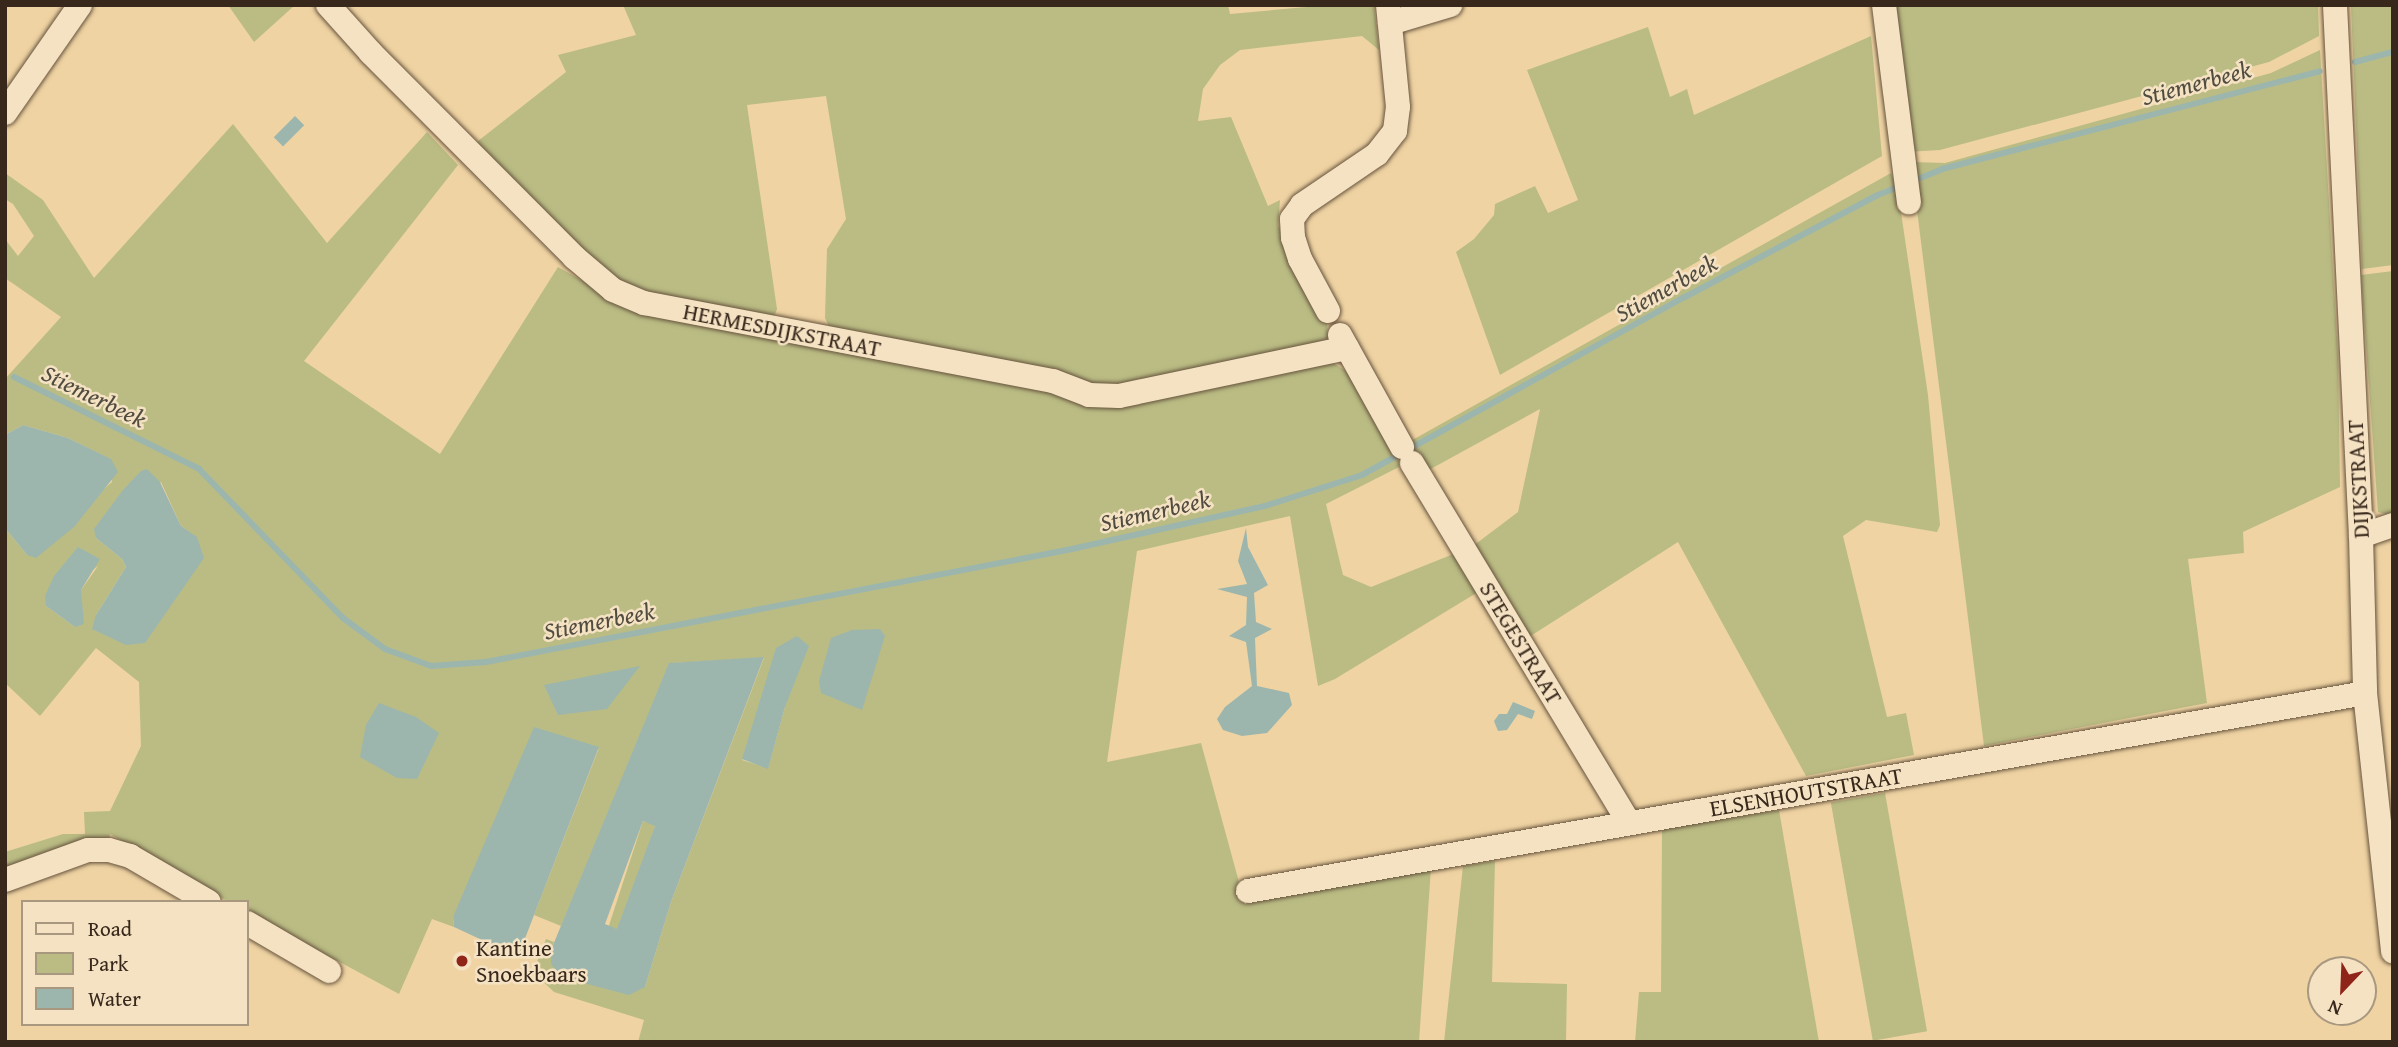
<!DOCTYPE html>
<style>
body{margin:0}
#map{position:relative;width:2398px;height:1047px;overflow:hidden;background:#efd3a3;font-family:"Gentium Book Plus",serif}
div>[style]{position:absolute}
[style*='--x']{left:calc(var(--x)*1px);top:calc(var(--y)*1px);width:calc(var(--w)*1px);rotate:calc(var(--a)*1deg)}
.green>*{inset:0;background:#babc84;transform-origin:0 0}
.water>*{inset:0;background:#9cb6ae;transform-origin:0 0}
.stream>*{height:6px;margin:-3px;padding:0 3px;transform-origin:3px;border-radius:3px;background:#9cb6ae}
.roads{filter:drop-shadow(0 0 2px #66533d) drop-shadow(0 0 2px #66533d)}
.minor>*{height:24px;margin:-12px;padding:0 12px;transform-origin:12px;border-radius:12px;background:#f5e2c3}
.dots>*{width:19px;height:19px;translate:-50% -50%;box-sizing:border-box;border:4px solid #f5e2c3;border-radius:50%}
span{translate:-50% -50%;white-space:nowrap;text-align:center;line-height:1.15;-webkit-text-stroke:5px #f5e2c3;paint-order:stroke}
.street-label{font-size:23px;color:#38281b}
.poi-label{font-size:23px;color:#38281b}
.left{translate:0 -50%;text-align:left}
.water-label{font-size:24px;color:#514c40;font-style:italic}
.frame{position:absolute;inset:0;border:7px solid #38281b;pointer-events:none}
.legend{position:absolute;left:21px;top:900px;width:228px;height:126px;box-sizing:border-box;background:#f5e2c3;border:2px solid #a99880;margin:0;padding:9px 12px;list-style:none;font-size:21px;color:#38281b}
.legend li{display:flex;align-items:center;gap:14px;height:35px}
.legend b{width:35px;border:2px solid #a99880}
.north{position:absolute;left:2307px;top:956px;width:70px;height:70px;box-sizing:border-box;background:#f5e2c3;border:2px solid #a99880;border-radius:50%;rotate:203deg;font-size:19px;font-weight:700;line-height:28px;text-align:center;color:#38281b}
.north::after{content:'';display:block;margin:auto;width:24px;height:32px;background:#8f2418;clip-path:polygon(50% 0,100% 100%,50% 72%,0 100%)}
</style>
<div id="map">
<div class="green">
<i style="clip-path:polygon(228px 5px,295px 5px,254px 42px)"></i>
<i style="clip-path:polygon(623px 5px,1228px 5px,1230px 14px,1329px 5px,1374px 5px,1379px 50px,1362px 36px,1240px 50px,1220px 65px,1203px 89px,1198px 121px,1231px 117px,1268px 206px,1280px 200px,1278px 225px,1318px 311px,1327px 323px,1328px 337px,1318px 346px,1120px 391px,832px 333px,825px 318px,827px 249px,846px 219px,826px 96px,747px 105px,777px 309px,772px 322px,628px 291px,476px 150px,478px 141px,566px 72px,558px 55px,636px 35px)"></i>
<i style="clip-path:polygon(1893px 5px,2318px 5px,2319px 36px,2269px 62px,1940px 150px,1906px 152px)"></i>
<i style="clip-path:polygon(2351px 5px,2393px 5px,2393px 265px,2362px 269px)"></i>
<i style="clip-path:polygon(1648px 27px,1670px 97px,1687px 89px,1694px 115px,1871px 36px,1882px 156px,1500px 375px,1456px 252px,1474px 239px,1494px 215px,1495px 204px,1535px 186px,1548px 213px,1578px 200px,1527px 70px)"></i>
<i style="clip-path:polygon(2320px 50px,2338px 356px,2340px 487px,2243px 532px,2244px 553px,2188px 559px,2207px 703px,1984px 746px,1911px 162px,1945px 163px,2271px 73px)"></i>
<i style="clip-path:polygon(evenodd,233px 124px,327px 243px,427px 132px,458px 165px,304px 361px,440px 454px,558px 267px,618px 301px,1039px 385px,1102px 408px,1333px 363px,1354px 376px,1401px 466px,1326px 504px,1343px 575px,1371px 587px,1456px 553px,1478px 592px,1335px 679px,1318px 686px,1290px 516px,1137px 551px,1107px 762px,1201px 743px,1245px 904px,1431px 868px,1419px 1042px,638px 1042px,644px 1020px,554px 992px,533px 972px,546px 939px,554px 942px,551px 950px,645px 987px,671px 902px,764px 658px,673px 663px,561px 926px,534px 915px,599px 748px,453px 917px,454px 927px,432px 919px,399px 994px,247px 912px,247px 902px,229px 902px,110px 834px,109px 839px,5px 872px,5px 852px,63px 834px,85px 834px,84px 812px,110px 811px,141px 746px,139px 682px,96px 648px,40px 716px,5px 683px,5px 528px,27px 555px,112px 482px,110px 459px,68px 438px,23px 425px,5px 435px,5px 379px,61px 317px,5px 278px,5px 239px,18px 256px,34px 236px,13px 204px,5px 199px,5px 173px,43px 200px,94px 278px,233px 124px,161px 482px,181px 526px,197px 538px,96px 615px,126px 567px,122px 559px,96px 538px,161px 482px,233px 124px,98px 566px,81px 590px,75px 627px,46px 606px,98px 566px,233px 124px,785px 707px,768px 768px,742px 760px,785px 707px)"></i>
<i style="clip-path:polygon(1891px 173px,1898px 192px,1928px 395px,1940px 525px,1937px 532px,1866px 520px,1843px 536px,1887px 717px,1906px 713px,1914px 755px,1806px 776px,1678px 542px,1529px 637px,1473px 546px,1518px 512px,1540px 409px,1427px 471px,1407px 443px)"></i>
<i style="clip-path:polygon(2393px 271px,2393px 514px,2390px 515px,2378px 512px,2361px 275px)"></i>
<i style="left:1885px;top:793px;width:242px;height:55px;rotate:80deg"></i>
<i style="clip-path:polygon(1779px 810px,1819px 1042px,1635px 1042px,1639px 992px,1661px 992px,1662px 829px)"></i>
<i style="left:643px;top:821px;width:13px;height:111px;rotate:18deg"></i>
<i style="clip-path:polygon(1495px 861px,1492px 982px,1567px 984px,1566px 1042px,1444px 1042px,1463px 866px)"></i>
</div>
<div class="water">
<i style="left:295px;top:116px;width:13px;height:30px;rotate:45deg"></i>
<i style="clip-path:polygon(23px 425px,68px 438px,111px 459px,118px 472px,74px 527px,36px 558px,27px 555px,5px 528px,5px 435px)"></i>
<i style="clip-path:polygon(147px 469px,160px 482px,181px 526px,197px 537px,204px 558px,145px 643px,126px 645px,92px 629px,96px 615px,126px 567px,122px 559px,96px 538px,94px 529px,123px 490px,141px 471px)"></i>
<i style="clip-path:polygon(1246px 528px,1248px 547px,1268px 585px,1254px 593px,1256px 622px,1272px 629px,1255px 638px,1257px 686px,1289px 693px,1292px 705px,1267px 733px,1242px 736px,1223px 730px,1217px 719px,1225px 707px,1252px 686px,1246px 642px,1229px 636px,1246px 625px,1247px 597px,1217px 589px,1247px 584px,1238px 561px)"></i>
<i style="clip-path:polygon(78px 547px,100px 559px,81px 590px,84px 624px,75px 627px,46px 606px,45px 596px,54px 576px)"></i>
<i style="clip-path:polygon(880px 629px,885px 636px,862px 710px,821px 693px,819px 681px,831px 638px,852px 630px)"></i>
<i style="clip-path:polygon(797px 636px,809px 646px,785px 707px,768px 769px,742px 759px,776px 648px)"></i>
<i style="clip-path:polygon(evenodd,764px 657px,671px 902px,645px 987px,629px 995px,561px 977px,551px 964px,551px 950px,669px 663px,764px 657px,643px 821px,655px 826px,617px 929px,605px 924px,643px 821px)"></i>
<i style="clip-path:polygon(640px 666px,607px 709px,558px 715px,544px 685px)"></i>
<i style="clip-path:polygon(1513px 702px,1535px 711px,1532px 719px,1518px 714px,1507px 730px,1498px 731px,1494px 721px,1499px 714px,1507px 714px)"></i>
<i style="clip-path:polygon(379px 703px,416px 717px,439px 733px,417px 779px,397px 778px,360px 757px,366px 725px)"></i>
<i style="clip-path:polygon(534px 727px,599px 747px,519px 954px,510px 953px,454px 927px,453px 917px)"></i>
</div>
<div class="stream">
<i style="--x:2355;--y:62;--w:39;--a:-15"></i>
<i style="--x:1913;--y:181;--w:31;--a:-22"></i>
<i style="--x:1942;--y:169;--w:390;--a:-14.5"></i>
<i style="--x:14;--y:377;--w:207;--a:26.4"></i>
<i style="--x:199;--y:469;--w:207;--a:46"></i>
<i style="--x:343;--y:618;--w:52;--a:36.4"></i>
<i style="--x:385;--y:649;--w:49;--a:20.3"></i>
<i style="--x:431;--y:666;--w:55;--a:-4.2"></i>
<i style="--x:486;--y:662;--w:597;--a:-10.91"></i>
<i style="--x:1072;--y:549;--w:198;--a:-12.6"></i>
<i style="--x:1265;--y:506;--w:102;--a:-17.7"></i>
<i style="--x:1362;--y:475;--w:369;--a:-28.9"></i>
<i style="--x:1685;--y:297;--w:218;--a:-27.9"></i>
<i style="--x:1878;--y:195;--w:24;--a:-22"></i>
</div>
<div class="roads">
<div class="minor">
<i style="--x:328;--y:5;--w:64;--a:48.1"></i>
<i style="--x:371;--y:53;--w:288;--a:45.1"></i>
<i style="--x:574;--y:257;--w:51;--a:40.2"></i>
<i style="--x:613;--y:290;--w:34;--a:23"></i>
<i style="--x:644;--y:303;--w:416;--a:10.8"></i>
<i style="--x:1053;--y:381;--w:39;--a:21"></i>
<i style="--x:1089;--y:395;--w:30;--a:2"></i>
<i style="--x:1119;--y:396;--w:233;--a:-11.9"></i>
<i style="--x:1884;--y:5;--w:199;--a:82.8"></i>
<i style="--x:2335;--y:5;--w:532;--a:87.2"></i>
<i style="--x:2361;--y:536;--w:157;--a:88.5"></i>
<i style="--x:2365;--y:693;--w:260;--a:83.8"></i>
<i style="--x:1390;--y:23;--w:63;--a:-16.7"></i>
<i style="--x:5;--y:113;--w:131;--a:-55.2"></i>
<i style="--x:1328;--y:311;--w:59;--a:-118.3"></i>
<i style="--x:1300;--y:259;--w:22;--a:-108"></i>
<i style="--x:1293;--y:238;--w:19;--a:-93"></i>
<i style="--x:1292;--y:219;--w:17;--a:-54"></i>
<i style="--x:1302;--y:205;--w:91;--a:-34.2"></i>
<i style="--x:1377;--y:154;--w:29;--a:-52"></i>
<i style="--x:1395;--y:131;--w:24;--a:-83"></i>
<i style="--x:1398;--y:107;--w:102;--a:-95.6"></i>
<i style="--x:1340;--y:335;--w:128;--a:61"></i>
<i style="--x:1412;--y:463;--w:420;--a:58.9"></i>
<i style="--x:2361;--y:536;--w:34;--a:-19"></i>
<i style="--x:5;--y:880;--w:88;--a:-19.9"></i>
<i style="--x:88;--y:850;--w:21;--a:0"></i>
<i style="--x:109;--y:850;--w:22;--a:16"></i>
<i style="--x:130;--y:856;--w:91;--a:30.2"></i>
<i style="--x:1248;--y:891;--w:1134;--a:-10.05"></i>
<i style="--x:247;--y:923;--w:95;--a:30.3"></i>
</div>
</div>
<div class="dots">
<i style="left:462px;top:961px;background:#8f2418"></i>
</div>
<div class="street-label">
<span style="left:782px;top:330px;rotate:11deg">HERMESDIJKSTRAAT</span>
<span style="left:2358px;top:479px;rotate:-93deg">DIJKSTRAAT</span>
<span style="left:1521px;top:643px;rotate:59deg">STEGESTRAAT</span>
<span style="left:1806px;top:792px;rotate:-10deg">ELSENHOUTSTRAAT</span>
</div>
<div class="poi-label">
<span class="left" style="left:476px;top:961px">Kantine<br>Snoekbaars</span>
</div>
<div class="water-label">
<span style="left:2196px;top:83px;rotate:-15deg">Stiemerbeek</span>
<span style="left:1666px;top:288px;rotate:-29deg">Stiemerbeek</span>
<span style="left:94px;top:396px;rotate:26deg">Stiemerbeek</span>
<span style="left:1155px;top:511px;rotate:-13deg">Stiemerbeek</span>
<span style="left:599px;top:621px;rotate:-11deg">Stiemerbeek</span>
</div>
<div class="frame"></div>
<ul class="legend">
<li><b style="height:9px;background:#f5e2c3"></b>Road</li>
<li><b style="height:19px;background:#babc84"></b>Park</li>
<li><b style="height:19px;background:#9cb6ae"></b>Water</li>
</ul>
<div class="north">N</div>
</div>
